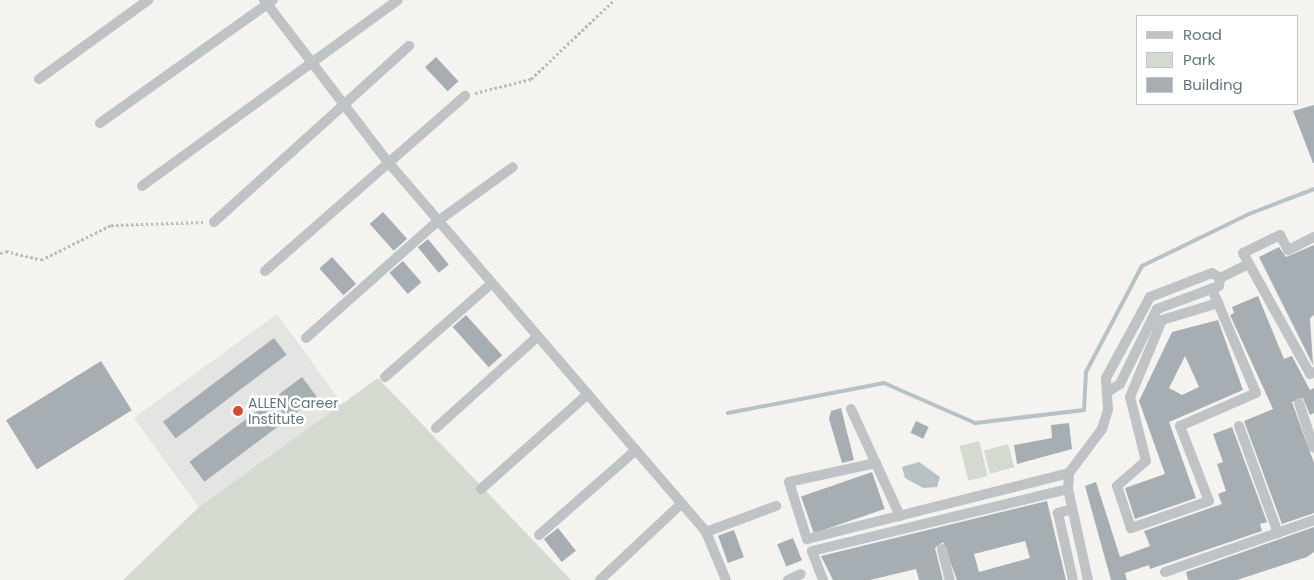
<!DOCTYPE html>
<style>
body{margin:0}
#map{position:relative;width:1314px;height:580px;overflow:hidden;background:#f4f3f0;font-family:Poppins,sans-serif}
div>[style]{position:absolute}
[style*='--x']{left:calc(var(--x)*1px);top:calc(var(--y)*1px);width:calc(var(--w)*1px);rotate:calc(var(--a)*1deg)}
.built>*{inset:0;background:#e4e5e3;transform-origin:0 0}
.green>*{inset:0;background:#d5dad1;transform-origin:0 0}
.water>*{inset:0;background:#b6c2c5}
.stream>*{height:4px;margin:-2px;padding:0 2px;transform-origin:2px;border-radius:2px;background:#b6c2c5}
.building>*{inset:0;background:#a7aeb3;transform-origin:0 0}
.path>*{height:2.5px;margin-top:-1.25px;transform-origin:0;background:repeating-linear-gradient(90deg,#b7babc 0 2.5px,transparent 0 5px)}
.street>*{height:10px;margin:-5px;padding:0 5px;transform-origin:5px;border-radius:5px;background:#bfc3c6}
.dots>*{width:14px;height:14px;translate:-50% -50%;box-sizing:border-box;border:2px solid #fff;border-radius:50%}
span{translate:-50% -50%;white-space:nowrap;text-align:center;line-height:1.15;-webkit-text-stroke:5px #fff;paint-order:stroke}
.poi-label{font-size:14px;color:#65757f}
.left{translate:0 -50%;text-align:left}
.legend{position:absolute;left:1136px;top:15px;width:162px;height:90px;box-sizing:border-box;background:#fff;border:1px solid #c1c8cc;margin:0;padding:6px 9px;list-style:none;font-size:15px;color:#65757f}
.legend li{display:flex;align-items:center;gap:10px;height:25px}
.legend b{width:25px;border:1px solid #c1c8cc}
</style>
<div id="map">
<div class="built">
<i style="left:277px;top:314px;width:111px;height:177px;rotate:54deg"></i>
</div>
<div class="green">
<i style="clip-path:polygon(378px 378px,571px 580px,123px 580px,199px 507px)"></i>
<i style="left:979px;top:441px;width:36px;height:20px;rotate:76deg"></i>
<i style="left:1008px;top:444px;width:24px;height:25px;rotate:75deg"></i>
</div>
<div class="water">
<i style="clip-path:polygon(919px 462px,940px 477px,937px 487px,923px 488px,905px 478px,902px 467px)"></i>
</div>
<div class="stream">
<i style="--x:728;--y:413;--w:159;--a:-10.9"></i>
<i style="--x:884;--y:383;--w:99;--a:23.7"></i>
<i style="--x:975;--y:423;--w:110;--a:-6.8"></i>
<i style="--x:1084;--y:410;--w:38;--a:-87"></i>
<i style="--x:1086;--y:372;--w:120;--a:-62.2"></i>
<i style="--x:1142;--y:266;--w:119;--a:-25.9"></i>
<i style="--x:1249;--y:214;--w:70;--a:-21"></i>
</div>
<div class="building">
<i style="left:436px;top:57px;width:33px;height:15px;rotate:47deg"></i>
<i style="clip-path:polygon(1314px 105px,1314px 163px,1313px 163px,1293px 111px)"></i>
<i style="left:383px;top:212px;width:36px;height:18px;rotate:48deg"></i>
<i style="left:428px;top:239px;width:33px;height:13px;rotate:51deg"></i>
<i style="clip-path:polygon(1314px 245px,1314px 315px,1310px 318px,1313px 365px,1259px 257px,1279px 247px,1286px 257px)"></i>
<i style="left:332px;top:257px;width:36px;height:17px;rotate:48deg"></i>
<i style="left:403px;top:261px;width:28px;height:18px;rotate:49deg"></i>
<i style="clip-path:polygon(1258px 296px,1284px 359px,1292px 356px,1310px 390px,1314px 388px,1314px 413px,1310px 415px,1303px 398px,1292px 402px,1314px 463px,1314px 513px,1282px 524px,1244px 421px,1273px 409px,1230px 315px,1234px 313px,1232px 307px)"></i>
<i style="left:466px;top:315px;width:54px;height:18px;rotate:48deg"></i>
<i style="clip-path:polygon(evenodd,1218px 320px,1243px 390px,1169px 422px,1196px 498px,1135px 519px,1125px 488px,1165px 474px,1139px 401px,1172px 332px,1218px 320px,1185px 356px,1199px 387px,1182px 395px,1169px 388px,1185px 356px)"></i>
<i style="left:274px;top:338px;width:21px;height:139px;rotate:53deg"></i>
<i style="left:101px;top:361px;width:58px;height:112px;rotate:58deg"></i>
<i style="left:302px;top:377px;width:25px;height:141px;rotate:53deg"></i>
<i style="clip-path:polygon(841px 408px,854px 460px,842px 463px,829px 419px,831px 411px)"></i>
<i style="left:916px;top:421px;width:14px;height:13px;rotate:25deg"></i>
<i style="clip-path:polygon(1069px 423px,1072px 449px,1017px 464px,1014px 445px,1052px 438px,1051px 425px)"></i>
<i style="clip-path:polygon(1232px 427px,1267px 522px,1260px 524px,1262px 531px,1150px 569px,1149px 565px,1125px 573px,1127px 580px,1111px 580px,1085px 486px,1096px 482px,1120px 557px,1150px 546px,1144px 531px,1222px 504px,1218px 494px,1226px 491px,1217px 464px,1223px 462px,1213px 434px)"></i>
<i style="left:872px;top:472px;width:39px;height:75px;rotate:71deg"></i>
<i style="clip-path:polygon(evenodd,1047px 501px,1066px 580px,957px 580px,943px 542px,935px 548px,943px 580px,919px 580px,916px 569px,870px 580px,833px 580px,821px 556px,1047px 501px,1025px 541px,1030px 558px,979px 572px,974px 554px,1025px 541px)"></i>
<i style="clip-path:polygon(1314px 527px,1314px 552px,1307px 557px,1237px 580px,1188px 580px,1186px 572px)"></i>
<i style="left:558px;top:528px;width:29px;height:18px;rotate:52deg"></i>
<i style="left:734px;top:530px;width:29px;height:17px;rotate:70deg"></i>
<i style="left:793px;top:538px;width:24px;height:17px;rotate:68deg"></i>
</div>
<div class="path">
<i style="--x:475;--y:93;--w:58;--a:-14"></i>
<i style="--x:531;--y:79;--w:115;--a:-43.6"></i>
<i style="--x:0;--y:253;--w:6;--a:-18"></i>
<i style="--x:6;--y:251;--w:36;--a:14"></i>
<i style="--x:41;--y:260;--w:78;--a:-26.6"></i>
<i style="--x:111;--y:225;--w:94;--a:-1.8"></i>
</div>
<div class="street">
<i style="--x:264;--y:0;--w:204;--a:52.6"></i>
<i style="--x:388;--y:162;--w:488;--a:49.3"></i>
<i style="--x:706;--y:532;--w:52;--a:67.4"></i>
<i style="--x:39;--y:79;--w:135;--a:-35.9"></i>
<i style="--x:100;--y:123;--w:212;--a:-35.4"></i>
<i style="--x:142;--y:186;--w:316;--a:-36"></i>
<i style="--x:214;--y:222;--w:263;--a:-42.1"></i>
<i style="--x:1314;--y:237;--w:29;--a:153"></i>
<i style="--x:1288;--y:250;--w:17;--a:-118"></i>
<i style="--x:1280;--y:235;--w:41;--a:154.1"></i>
<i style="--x:1243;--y:253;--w:138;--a:61"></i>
<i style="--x:1310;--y:374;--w:4;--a:-27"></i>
<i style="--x:265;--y:271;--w:266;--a:-41.2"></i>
<i style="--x:1220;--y:278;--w:32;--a:-26"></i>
<i style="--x:1212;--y:289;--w:113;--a:67.1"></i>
<i style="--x:1256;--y:393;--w:83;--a:156.5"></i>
<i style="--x:1180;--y:426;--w:80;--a:68.9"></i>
<i style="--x:1209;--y:501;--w:83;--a:160.9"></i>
<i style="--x:1131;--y:528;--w:44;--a:-108.4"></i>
<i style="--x:1117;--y:486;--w:38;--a:-41"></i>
<i style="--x:1146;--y:461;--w:66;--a:-104"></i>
<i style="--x:1130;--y:397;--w:83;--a:-67.4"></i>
<i style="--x:1162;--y:320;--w:59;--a:-16.9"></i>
<i style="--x:306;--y:338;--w:176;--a:-41.6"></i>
<i style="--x:438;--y:221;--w:92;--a:-35.8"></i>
<i style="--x:385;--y:377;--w:142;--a:-41.3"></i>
<i style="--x:1299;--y:403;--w:47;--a:71.6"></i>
<i style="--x:851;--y:409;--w:118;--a:65.4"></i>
<i style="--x:1239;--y:426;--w:114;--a:70"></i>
<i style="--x:436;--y:428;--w:137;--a:-42"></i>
<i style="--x:876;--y:463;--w:89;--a:167.7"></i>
<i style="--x:789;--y:482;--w:60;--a:72.5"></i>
<i style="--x:807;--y:539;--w:270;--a:-14.1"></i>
<i style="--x:481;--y:489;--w:143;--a:-41.6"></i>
<i style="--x:1072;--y:509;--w:15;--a:164"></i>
<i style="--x:1058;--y:513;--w:69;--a:77.4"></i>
<i style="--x:706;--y:532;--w:75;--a:-20.4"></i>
<i style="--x:539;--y:535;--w:129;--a:-41.2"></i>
<i style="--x:942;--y:549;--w:32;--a:76"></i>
<i style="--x:1165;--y:572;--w:158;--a:-19.2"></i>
<i style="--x:600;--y:580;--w:112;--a:-43.2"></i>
<i style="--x:788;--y:580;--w:14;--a:-25"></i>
<i style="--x:823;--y:580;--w:31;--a:-111"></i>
<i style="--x:812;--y:551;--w:263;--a:-13.6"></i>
<i style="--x:1088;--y:580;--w:93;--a:-102.4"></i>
<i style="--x:1068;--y:489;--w:16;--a:-86"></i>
<i style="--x:1069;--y:473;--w:55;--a:-53.1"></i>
<i style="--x:1102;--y:429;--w:21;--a:-73"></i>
<i style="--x:1108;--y:409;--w:31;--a:-94"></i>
<i style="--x:1106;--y:378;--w:92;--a:-61.5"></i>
<i style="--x:1150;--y:297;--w:66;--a:-21.2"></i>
<i style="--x:1212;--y:273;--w:9;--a:32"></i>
<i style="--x:1220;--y:278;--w:8;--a:97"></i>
<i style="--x:1219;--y:286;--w:66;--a:159.6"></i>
<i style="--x:1157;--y:309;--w:84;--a:116.3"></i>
<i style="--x:1120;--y:384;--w:13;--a:148"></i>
</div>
<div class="dots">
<i style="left:238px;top:411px;background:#d44d2f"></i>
</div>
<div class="poi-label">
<span class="left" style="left:248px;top:411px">ALLEN Career<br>Institute</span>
</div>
<ul class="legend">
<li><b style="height:6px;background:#bfc3c6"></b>Road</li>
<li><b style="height:14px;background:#d5dad1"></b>Park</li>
<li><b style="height:14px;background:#a7aeb3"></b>Building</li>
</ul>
</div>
